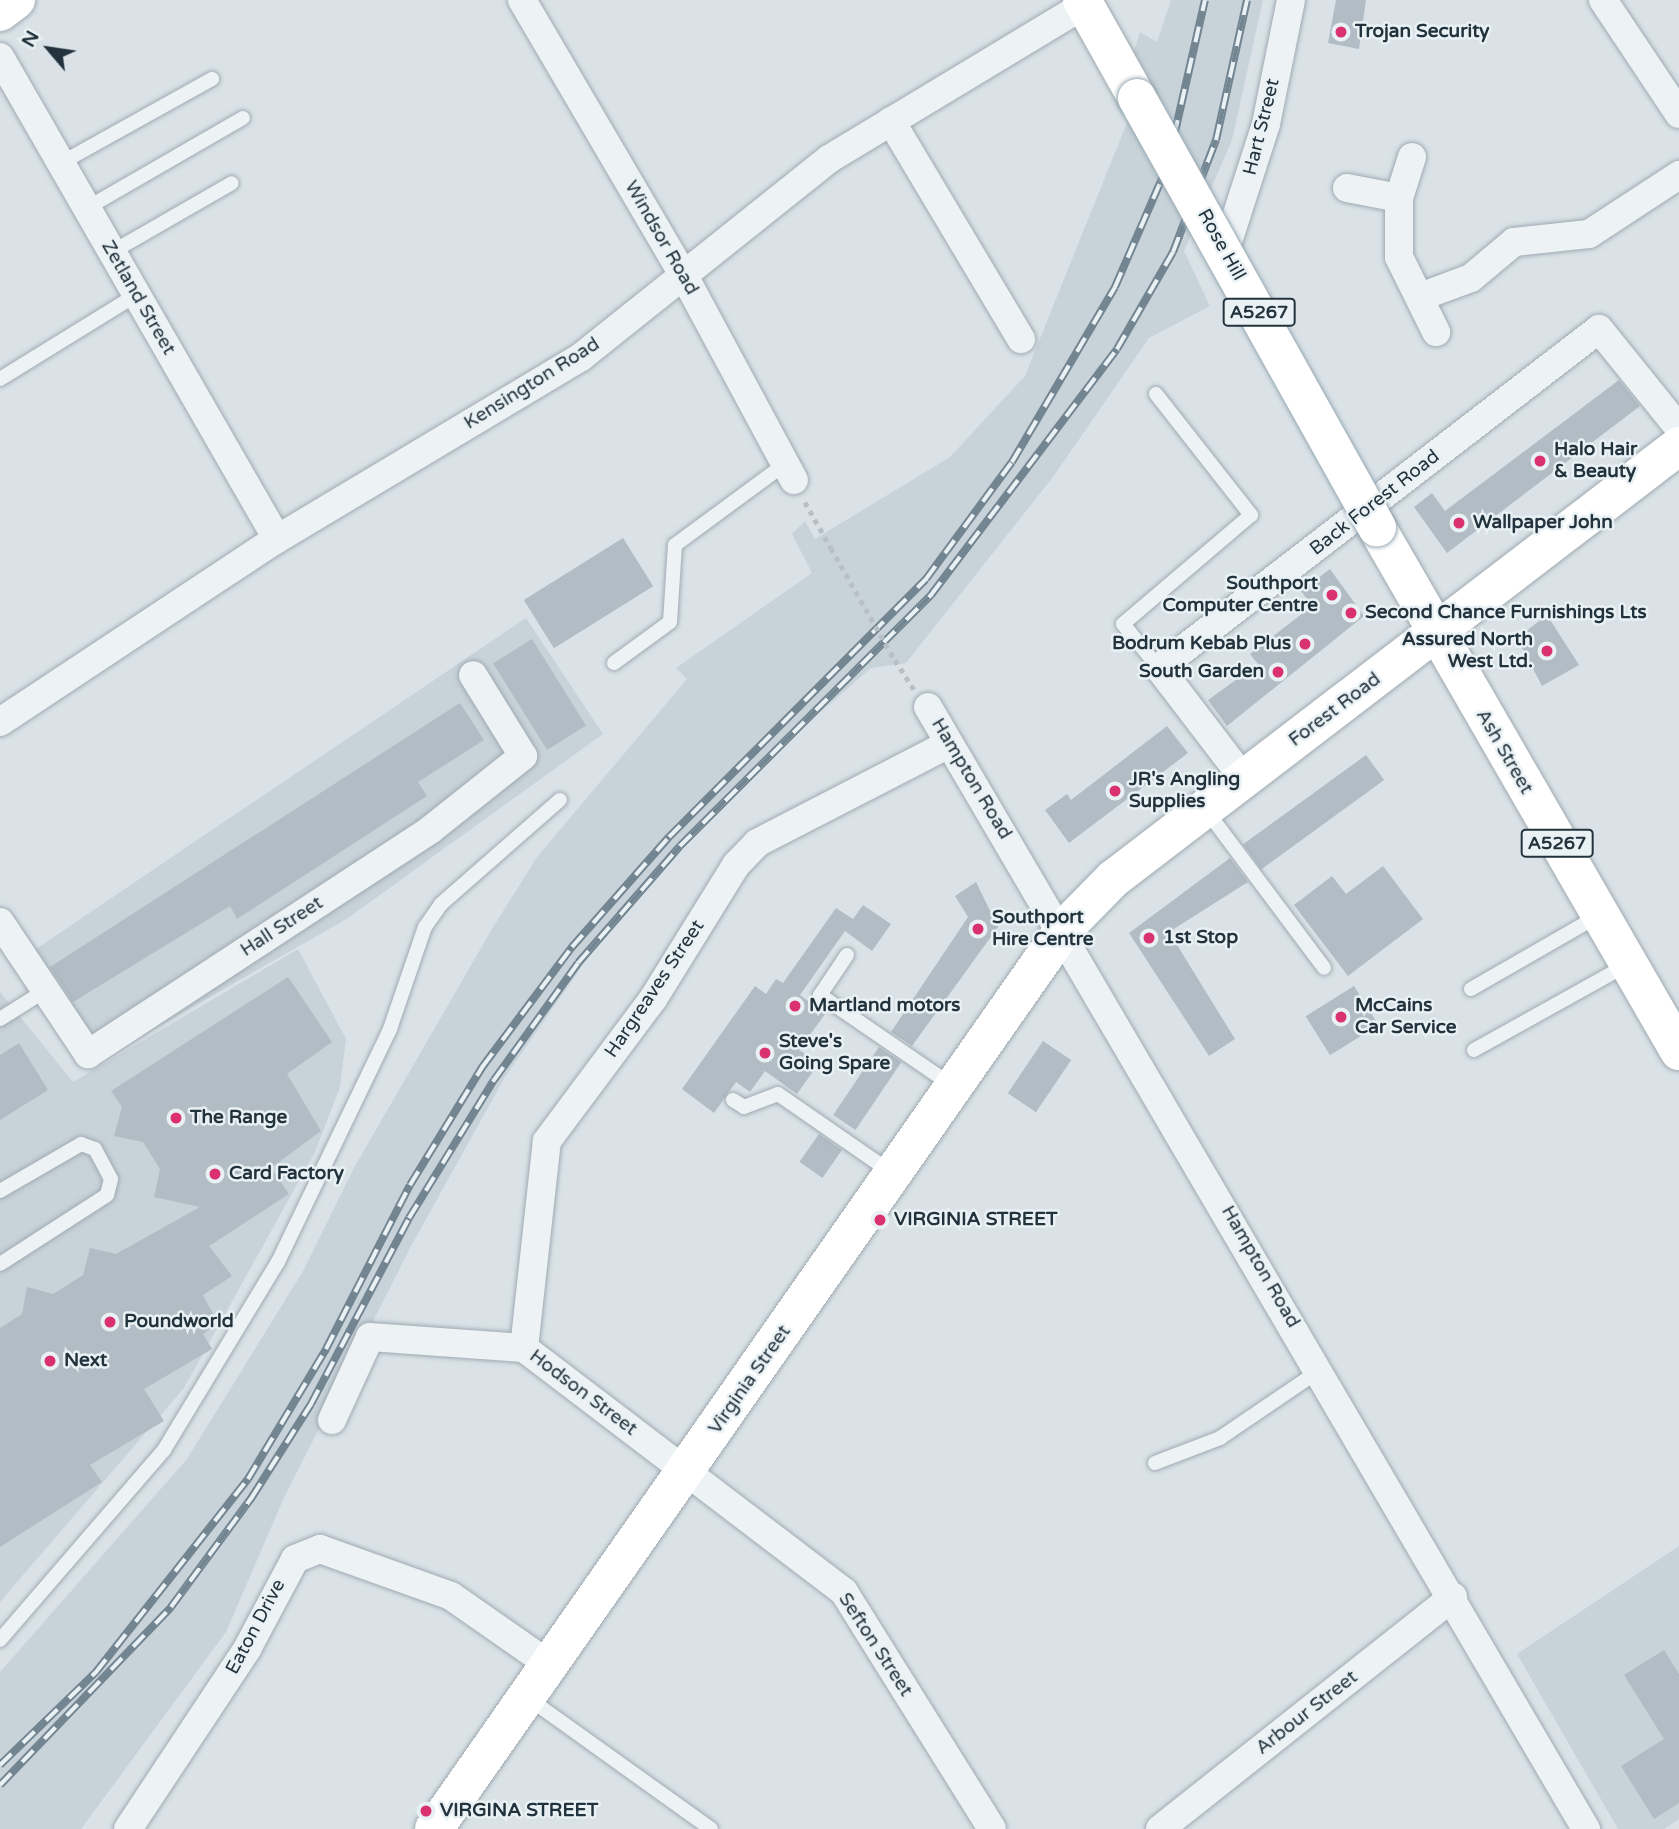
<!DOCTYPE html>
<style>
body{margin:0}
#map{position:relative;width:1679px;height:1829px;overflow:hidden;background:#dae2e7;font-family:"Varela Round",sans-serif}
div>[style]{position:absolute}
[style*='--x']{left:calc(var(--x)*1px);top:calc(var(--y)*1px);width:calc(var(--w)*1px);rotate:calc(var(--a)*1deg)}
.built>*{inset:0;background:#c8d2d9}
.building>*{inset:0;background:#b1bcc4;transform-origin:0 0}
.path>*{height:4.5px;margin-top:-2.25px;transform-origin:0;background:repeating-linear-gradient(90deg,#b8c0c5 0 5px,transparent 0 10px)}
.roads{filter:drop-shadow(0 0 2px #9faab1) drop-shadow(0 0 2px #9faab1)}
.lane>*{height:14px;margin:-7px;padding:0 7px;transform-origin:7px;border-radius:7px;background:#edf2f5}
.street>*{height:28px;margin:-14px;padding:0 14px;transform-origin:14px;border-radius:14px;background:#edf2f5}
.secondary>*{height:38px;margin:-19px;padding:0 19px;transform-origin:19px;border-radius:19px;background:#fff}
.primary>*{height:38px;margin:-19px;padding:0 19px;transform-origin:19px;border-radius:19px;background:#fff}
.rail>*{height:8px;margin-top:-4px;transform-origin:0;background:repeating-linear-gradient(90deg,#e9f1f4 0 16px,#728591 0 32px);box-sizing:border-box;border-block:2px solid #728591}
.path-bridge>*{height:4.5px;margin-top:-2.25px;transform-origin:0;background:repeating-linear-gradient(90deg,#b8c0c5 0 5px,transparent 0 10px)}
.bridges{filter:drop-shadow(0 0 2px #98a9b3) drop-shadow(0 0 2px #98a9b3)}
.primary-bridge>*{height:38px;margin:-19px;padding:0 19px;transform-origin:19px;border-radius:19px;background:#fff}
.dots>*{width:19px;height:19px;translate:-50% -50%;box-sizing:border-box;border:4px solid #e9f1f4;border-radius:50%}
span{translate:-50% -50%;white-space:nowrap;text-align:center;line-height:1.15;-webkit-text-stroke:5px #e9f1f4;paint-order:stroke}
.shield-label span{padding:2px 5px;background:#e9f1f4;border:2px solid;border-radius:5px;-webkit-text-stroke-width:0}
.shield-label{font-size:18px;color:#23333d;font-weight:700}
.poi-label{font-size:19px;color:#23333d;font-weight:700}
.left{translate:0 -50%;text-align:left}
.right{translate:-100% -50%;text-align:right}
.street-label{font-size:19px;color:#23333d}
.north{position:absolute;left:14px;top:14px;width:70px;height:70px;-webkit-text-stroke:5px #e9f1f4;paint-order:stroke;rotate:299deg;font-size:19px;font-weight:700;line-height:28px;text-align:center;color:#23333d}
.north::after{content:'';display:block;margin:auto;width:24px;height:32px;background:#23333d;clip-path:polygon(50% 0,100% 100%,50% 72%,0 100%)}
</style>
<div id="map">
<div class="built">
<i style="clip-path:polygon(1171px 0,1263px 0,1232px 140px,1184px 251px,1210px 306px,1149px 338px,1053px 477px,906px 663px,871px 668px,738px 784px,599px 942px,505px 1077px,410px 1248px,283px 1500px,226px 1632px,81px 1829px,0 1829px,0 1672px,187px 1459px,303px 1271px,355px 1166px,492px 929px,537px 857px,687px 679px,676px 668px,812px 573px,792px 534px,805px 521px,815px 539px,950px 457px,1025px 376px,1145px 78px,1133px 54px,1140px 32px,1157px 42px)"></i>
<i style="clip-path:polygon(526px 618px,603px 734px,348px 918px,99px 1061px,30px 953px)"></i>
<i style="clip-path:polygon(298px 949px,346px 1039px,340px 1087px,315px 1152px,184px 1388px,0 1602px,0 992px,73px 1082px)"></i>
<i style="clip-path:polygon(1679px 1546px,1679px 1819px,1664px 1829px,1618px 1829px,1517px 1654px)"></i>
</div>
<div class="building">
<i style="clip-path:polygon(1336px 0,1366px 0,1359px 49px,1328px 43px)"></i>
<i style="clip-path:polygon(1619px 380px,1640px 406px,1447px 553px,1414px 507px,1432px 493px,1445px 511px)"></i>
<i style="left:623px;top:538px;width:57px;height:117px;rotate:58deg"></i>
<i style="clip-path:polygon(1330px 569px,1364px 616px,1227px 726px,1208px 700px,1258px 664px,1250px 654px,1312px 606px,1301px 591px)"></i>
<i style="clip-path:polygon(1547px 615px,1579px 665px,1542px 686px,1517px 638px)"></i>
<i style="left:532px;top:639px;width:102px;height:46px;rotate:58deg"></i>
<i style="clip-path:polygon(460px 703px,484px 740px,418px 782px,427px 796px,237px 919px,230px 906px,73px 1002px,50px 967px)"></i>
<i style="clip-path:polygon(1167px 726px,1188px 753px,1069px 843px,1045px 810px,1067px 794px,1071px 800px)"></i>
<i style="left:1366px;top:755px;width:31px;height:152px;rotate:54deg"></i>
<i style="clip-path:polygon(1230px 858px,1248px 882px,1169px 932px,1235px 1039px,1209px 1056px,1129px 933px)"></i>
<i style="clip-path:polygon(1383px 866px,1423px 919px,1348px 976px,1294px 905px,1332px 876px,1346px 894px)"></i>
<i style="clip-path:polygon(976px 882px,998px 927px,912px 1046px,891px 1032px,968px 917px,955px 896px)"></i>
<i style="clip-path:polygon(863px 905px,891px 924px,872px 951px,845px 931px,800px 995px,825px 1014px,799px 1050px,819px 1063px,797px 1094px,765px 1071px,750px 1092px,736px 1082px,714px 1113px,682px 1089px,755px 986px,766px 994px,776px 979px,783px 983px,836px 908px,853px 919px)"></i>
<i style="clip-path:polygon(288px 977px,332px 1042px,287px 1074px,321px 1131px,271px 1168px,289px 1194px,209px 1246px,232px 1276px,203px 1295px,218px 1323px,203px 1334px,212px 1349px,144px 1389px,164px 1421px,90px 1465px,102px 1482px,0 1547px,0 1328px,22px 1314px,27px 1287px,53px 1294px,83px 1275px,90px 1248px,116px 1254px,200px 1207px,154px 1197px,160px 1169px,143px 1142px,114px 1136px,122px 1107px,111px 1091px)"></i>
<i style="left:1354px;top:986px;width:46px;height:57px;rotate:58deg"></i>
<i style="left:1043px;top:1041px;width:34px;height:63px;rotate:34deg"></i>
<i style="clip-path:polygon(19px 1043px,48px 1090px,0 1120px,0 1055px)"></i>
<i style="left:879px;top:1047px;width:27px;height:82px;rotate:34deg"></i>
<i style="left:819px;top:1134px;width:28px;height:34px;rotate:35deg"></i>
<i style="clip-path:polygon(1664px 1650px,1679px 1674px,1679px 1803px,1654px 1819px,1621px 1766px,1664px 1739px,1624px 1675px)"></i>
</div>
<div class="path">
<i style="--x:805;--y:502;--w:53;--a:60.5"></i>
<i style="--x:895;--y:660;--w:35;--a:57"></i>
</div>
<div class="roads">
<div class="lane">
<i style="--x:61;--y:163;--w:173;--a:-29.1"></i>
<i style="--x:87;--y:208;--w:180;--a:-30"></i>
<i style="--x:112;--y:252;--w:138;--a:-29.9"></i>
<i style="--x:0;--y:379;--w:160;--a:-31.7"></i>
<i style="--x:1156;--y:394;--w:154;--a:51.9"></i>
<i style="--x:1251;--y:515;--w:168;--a:139.6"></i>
<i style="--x:1123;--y:624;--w:57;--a:50.7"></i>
<i style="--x:614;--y:663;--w:69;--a:-36.2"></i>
<i style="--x:670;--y:622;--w:77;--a:-86.3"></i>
<i style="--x:675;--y:545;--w:137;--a:-36.4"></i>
<i style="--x:1206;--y:810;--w:197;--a:53.2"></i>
<i style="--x:847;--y:955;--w:48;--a:124"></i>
<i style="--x:820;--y:995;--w:161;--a:34.4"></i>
<i style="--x:1471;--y:989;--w:146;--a:-29.9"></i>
<i style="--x:0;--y:1019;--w:54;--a:-32.2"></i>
<i style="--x:1474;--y:1050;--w:175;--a:-29.1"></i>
<i style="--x:733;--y:1100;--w:13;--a:32"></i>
<i style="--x:744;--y:1107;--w:36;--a:-21"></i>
<i style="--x:778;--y:1094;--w:139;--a:34.7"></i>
<i style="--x:0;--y:1191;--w:94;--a:-30.1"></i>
<i style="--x:81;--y:1144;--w:15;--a:20"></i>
<i style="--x:95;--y:1149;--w:34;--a:62"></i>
<i style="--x:111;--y:1179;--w:16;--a:104"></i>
<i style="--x:107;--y:1195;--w:127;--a:147.2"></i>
<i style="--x:1155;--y:1463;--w:70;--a:-21"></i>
<i style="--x:1220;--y:1438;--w:121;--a:-34.2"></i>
<i style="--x:0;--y:1640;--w:251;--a:-49.2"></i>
<i style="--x:164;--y:1450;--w:220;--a:-58.8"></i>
<i style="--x:278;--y:1262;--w:259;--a:-64.3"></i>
<i style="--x:390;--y:1029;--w:108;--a:-71.1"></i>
<i style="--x:425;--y:927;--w:28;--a:-55"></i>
<i style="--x:441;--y:904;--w:158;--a:-41.2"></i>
<i style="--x:528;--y:1698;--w:225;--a:35.6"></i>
</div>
<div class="street">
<i style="--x:522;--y:0;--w:318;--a:59.6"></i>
<i style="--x:683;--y:274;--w:234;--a:61.7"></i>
<i style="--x:1603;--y:0;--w:137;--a:56.3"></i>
<i style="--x:0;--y:57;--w:556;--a:60.11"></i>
<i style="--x:891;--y:121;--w:254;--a:59.2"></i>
<i style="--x:1412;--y:157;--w:43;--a:107.6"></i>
<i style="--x:1399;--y:198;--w:59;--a:90"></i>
<i style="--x:1399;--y:257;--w:84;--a:63.7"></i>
<i style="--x:1347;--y:188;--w:53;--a:10.9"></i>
<i style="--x:1225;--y:251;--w:133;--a:-72.1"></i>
<i style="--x:1266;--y:124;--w:126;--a:-78.6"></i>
<i style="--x:1420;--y:297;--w:54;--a:-20.4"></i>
<i style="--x:1471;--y:278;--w:56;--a:-39.9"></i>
<i style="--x:1514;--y:242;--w:75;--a:-6.1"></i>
<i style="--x:1589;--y:234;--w:108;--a:-33.2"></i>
<i style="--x:928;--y:707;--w:1301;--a:59.61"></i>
<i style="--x:0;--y:722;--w:332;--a:-33.5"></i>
<i style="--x:277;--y:539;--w:354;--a:-30.9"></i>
<i style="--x:581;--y:357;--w:317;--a:-38.6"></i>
<i style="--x:829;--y:159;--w:298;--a:-31.1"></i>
<i style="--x:1244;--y:779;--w:140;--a:-127.4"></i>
<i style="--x:1159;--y:668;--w:555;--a:-37.61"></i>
<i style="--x:1599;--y:329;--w:127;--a:51.1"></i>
<i style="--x:0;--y:922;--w:159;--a:56.3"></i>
<i style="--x:88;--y:1054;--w:409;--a:-33.2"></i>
<i style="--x:430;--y:830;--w:119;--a:-38.5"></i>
<i style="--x:523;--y:756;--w:95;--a:-121.7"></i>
<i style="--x:524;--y:1348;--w:208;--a:-83.7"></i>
<i style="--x:547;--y:1141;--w:177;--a:-53.3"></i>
<i style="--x:653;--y:999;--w:158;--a:-58.2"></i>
<i style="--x:736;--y:865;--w:30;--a:-46"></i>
<i style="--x:757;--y:843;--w:216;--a:-27.3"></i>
<i style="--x:332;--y:1420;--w:91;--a:-65.4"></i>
<i style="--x:370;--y:1337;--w:154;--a:4.1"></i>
<i style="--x:524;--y:1348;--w:402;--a:37.3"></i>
<i style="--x:844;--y:1592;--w:279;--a:58"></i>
<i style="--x:128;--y:1829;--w:216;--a:-56.5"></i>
<i style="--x:247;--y:1649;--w:102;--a:-61.9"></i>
<i style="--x:295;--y:1559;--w:27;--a:-22"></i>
<i style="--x:320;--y:1549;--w:139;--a:19.7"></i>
<i style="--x:451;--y:1596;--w:121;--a:34.9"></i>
<i style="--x:1160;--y:1829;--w:374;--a:-38.4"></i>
</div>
<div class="secondary">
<i style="--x:0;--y:12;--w:20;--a:-37"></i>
<i style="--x:434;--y:1829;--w:1097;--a:-55.02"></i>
<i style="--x:1063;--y:930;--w:71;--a:-45.6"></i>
<i style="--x:1113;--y:879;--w:713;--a:-37.42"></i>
</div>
<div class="primary">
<i style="--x:1082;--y:0;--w:112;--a:60.7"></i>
<i style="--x:1377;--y:528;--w:604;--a:60"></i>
</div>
</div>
<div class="rail">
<i style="--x:0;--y:1765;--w:134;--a:-44.1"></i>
<i style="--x:96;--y:1672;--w:246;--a:-51.8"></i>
<i style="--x:248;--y:1479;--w:152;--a:-59"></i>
<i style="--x:326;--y:1349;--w:184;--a:-62.9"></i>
<i style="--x:410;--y:1185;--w:140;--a:-58.5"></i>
<i style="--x:483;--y:1066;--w:149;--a:-53.2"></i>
<i style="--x:572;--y:947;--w:147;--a:-48.6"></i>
<i style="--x:669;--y:837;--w:364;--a:-45.1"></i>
<i style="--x:926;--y:579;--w:145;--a:-53.7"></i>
<i style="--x:1012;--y:462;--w:203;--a:-59.5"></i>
<i style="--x:1115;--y:287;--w:131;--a:-66.6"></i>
<i style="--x:1167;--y:167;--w:171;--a:-77.2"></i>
<i style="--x:0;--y:1785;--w:247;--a:-46.1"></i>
<i style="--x:171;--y:1607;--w:137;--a:-53.6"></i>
<i style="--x:252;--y:1497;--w:110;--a:-57.6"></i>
<i style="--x:311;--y:1404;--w:210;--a:-62.2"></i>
<i style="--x:409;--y:1218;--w:162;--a:-58.4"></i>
<i style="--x:494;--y:1080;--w:144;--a:-54.3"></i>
<i style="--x:578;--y:963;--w:155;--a:-48.9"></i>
<i style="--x:680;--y:846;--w:355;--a:-45"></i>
<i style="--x:931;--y:595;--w:308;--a:-52.9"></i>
<i style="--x:1117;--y:349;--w:112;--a:-60"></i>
<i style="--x:1173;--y:252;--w:120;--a:-69"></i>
<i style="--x:1216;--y:140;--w:143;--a:-77.5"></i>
</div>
<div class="path-bridge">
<i style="--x:831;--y:548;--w:129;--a:60.3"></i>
</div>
<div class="bridges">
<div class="primary-bridge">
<i style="--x:1137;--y:98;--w:492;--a:60.8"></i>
</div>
</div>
<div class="dots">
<i style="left:1341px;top:32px;background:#da3172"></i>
<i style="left:1540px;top:461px;background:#da3172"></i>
<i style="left:1459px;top:523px;background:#da3172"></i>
<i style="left:1332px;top:595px;background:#da3172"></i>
<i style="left:1351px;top:613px;background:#da3172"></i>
<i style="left:1305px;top:644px;background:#da3172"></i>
<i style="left:1547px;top:651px;background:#da3172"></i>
<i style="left:1278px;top:672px;background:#da3172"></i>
<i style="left:1115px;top:791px;background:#da3172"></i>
<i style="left:978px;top:929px;background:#da3172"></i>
<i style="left:1149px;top:938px;background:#da3172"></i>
<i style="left:795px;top:1006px;background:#da3172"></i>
<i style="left:1341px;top:1017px;background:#da3172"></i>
<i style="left:765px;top:1053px;background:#da3172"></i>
<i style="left:176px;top:1118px;background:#da3172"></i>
<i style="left:215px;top:1174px;background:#da3172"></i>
<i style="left:880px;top:1220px;background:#da3172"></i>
<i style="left:110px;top:1322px;background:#da3172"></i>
<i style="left:50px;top:1361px;background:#da3172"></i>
<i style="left:426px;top:1811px;background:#da3172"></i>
</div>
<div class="shield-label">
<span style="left:1259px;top:312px">A5267</span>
<span style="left:1557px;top:843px">A5267</span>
</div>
<div class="poi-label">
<span class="left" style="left:1355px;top:32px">Trojan Security</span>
<span class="left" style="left:1554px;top:461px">Halo Hair<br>&amp; Beauty</span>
<span class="left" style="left:1473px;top:523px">Wallpaper John</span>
<span class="right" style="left:1318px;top:595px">Southport<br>Computer Centre</span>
<span class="left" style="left:1365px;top:613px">Second Chance Furnishings Lts</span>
<span class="right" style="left:1533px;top:651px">Assured North<br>West Ltd.</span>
<span class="right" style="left:1291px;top:644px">Bodrum Kebab Plus</span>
<span class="right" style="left:1264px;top:672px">South Garden</span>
<span class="left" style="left:1129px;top:791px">JR's Angling<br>Supplies</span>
<span class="left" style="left:992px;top:929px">Southport<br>Hire Centre</span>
<span class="left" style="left:1163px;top:938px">1st Stop</span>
<span class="left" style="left:809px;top:1006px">Martland motors</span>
<span class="left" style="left:1355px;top:1017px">McCains<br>Car Service</span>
<span class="left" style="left:779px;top:1053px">Steve's<br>Going Spare</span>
<span class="left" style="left:190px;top:1118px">The Range</span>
<span class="left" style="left:229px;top:1174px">Card Factory</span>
<span class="left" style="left:894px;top:1220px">VIRGINIA STREET</span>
<span class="left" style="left:124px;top:1322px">Poundworld</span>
<span class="left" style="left:64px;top:1361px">Next</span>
<span class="left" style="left:440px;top:1811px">VIRGINA STREET</span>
</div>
<div class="street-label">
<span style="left:1262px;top:127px;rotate:-76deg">Hart Street</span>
<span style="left:661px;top:238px;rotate:60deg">Windsor Road</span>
<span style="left:1221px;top:245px;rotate:61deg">Rose Hill</span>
<span style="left:138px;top:298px;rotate:60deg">Zetland Street</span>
<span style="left:532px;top:384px;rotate:-32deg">Kensington Road</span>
<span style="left:1375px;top:503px;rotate:-38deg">Back Forest Road</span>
<span style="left:1335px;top:710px;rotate:-37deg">Forest Road</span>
<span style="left:1504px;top:752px;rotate:60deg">Ash Street</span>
<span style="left:971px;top:779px;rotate:59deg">Hampton Road</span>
<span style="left:282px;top:927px;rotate:-33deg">Hall Street</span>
<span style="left:655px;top:989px;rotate:-56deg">Hargreaves Street</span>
<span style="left:1260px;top:1267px;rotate:60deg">Hampton Road</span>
<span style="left:750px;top:1380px;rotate:-55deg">Virginia Street</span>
<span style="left:583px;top:1393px;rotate:37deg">Hodson Street</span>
<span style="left:256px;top:1627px;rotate:-62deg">Eaton Drive</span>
<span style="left:875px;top:1645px;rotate:57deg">Sefton Street</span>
<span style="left:1307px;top:1713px;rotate:-38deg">Arbour Street</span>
</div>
<div class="north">N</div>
</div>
